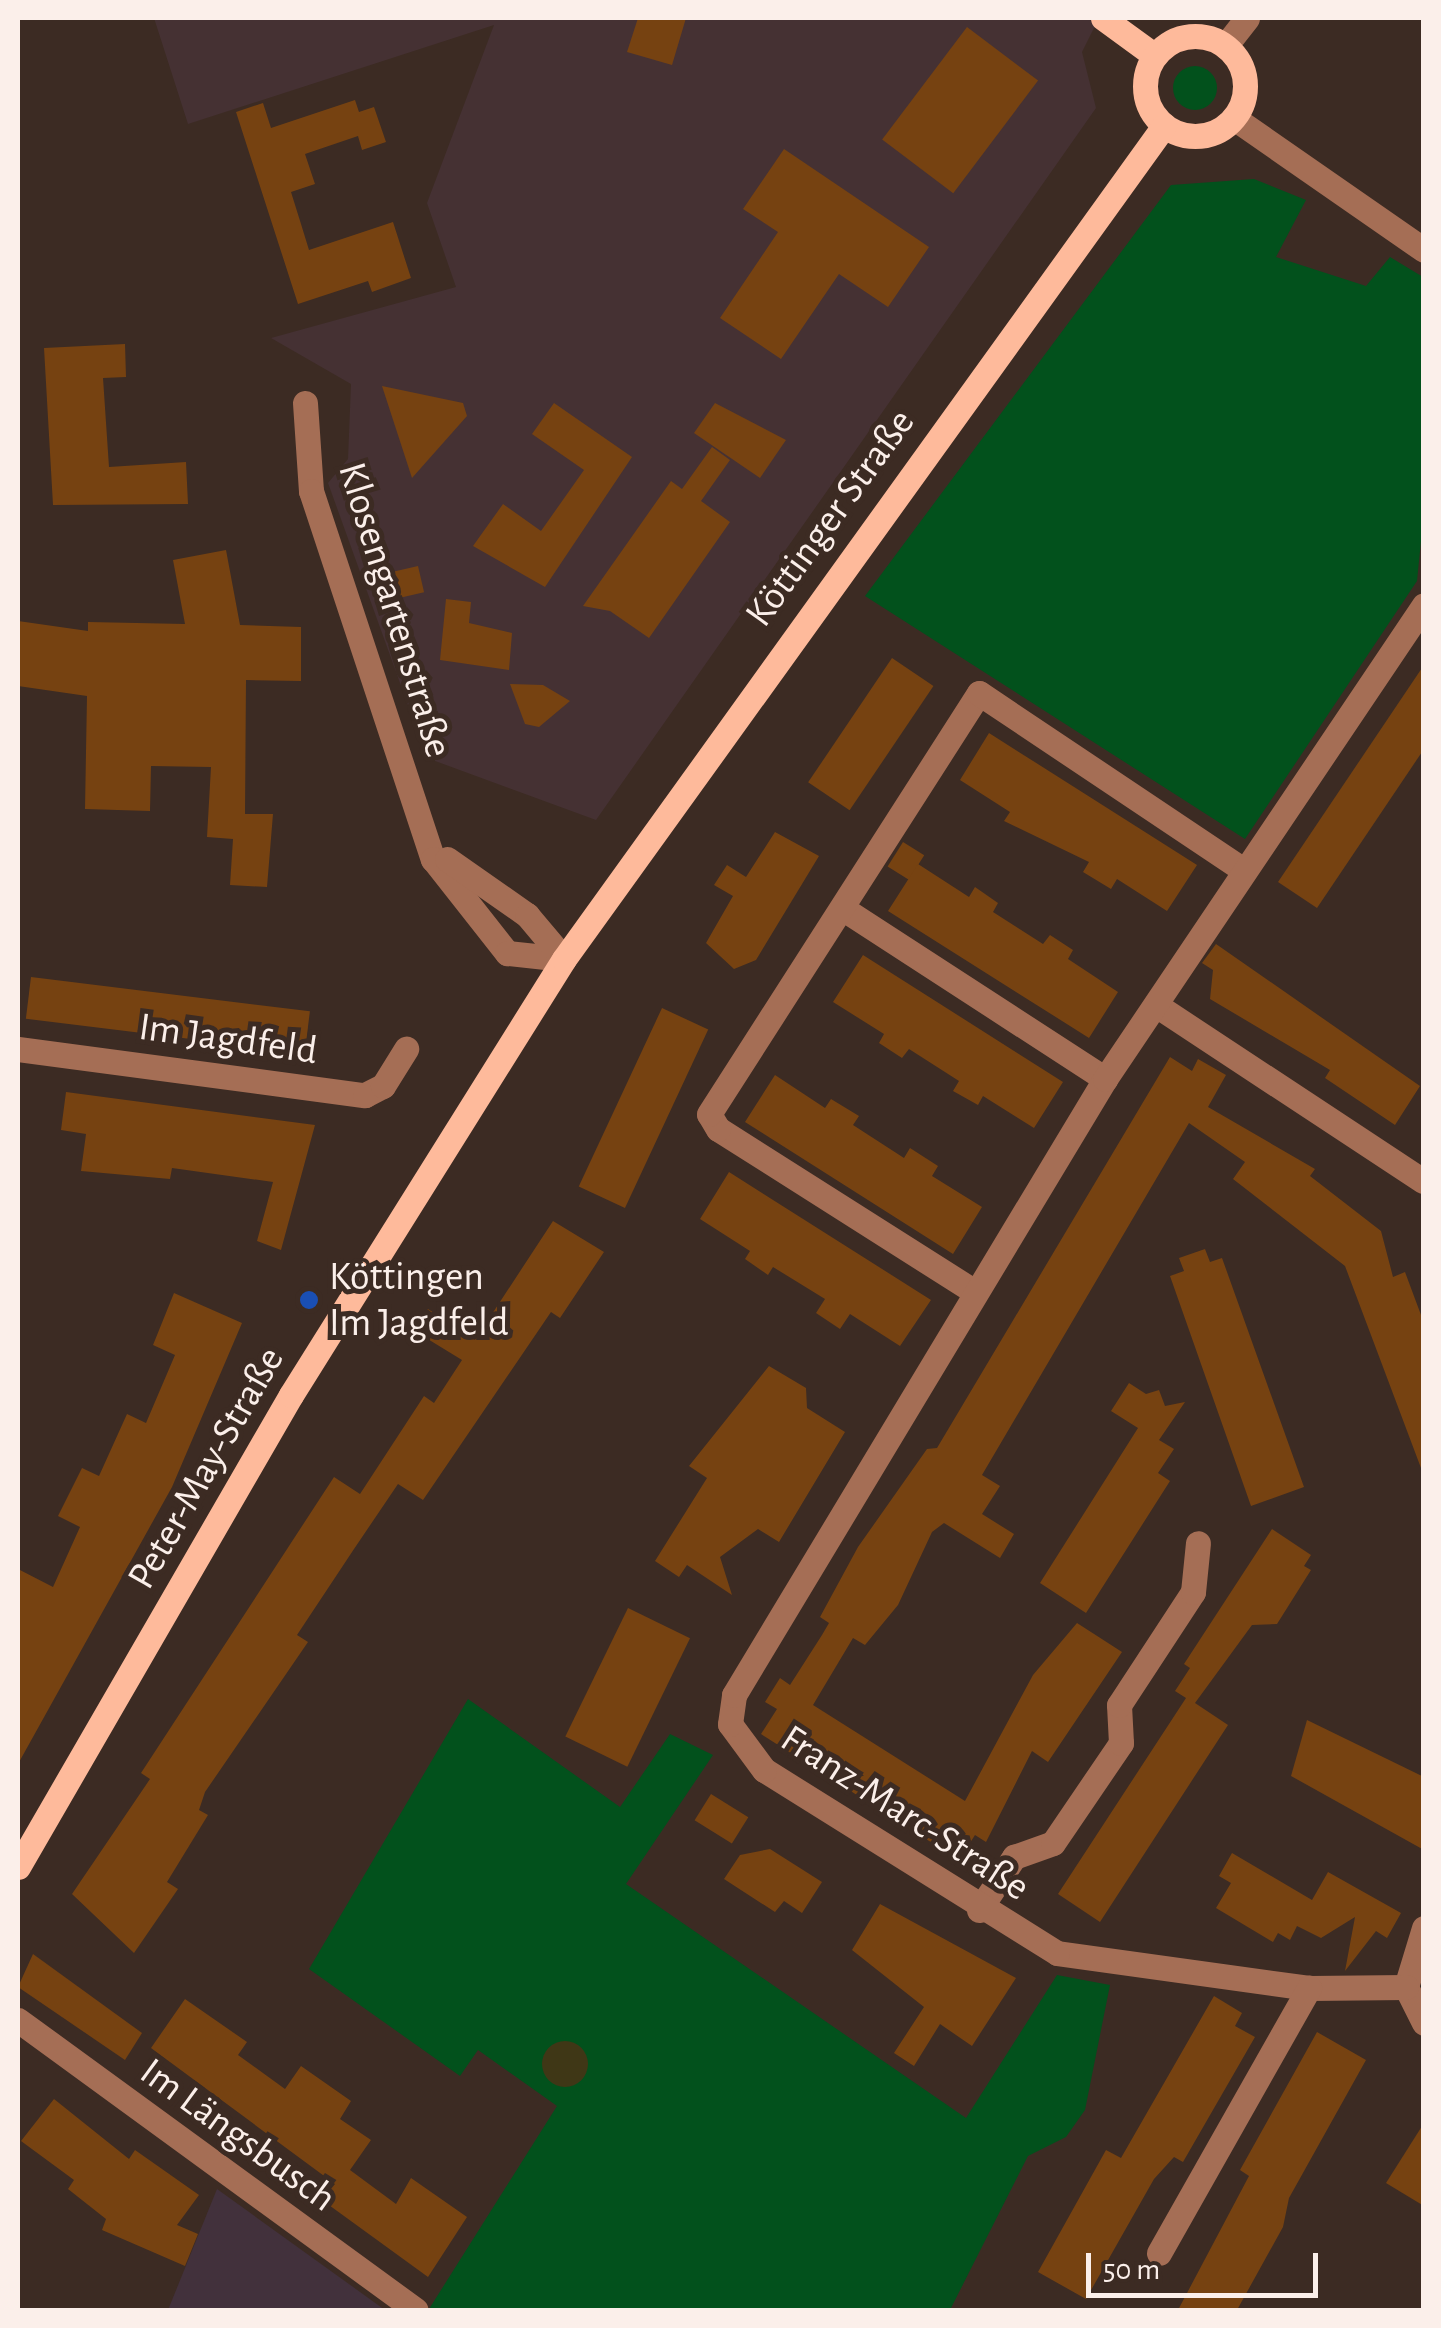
<!DOCTYPE html>
<meta charset="utf-8">
<style>
body{margin:0}
#map{position:relative;width:1441px;height:2328px;overflow:hidden;background:#3c2b23;font-family:"Alegreya Sans",sans-serif}
div>[style]{position:absolute}
[style*='--x']{left:calc(var(--x)*1px);top:calc(var(--y)*1px);width:calc(var(--w)*1px);rotate:calc(var(--a)*1deg)}
.commercial>*{inset:0;background:#453133}
.industrial>*{inset:0;background:#42313c}
.green>*{inset:0;background:#02511c}
.round{border-radius:50%}
.sand>*{inset:0;background:#3f3716}
.building>*{inset:0;background:#764211;transform-origin:0 0}
.minor>*{height:25px;margin:-12.5px;padding:0 12.5px;transform-origin:12.5px;border-radius:12.5px;background:#a56e55}
.major>*{height:25px;margin:-12.5px;padding:0 12.5px;transform-origin:12.5px;border-radius:12.5px;background:#feba9b}
.major>.ring{margin:-12.5px;padding:0;box-sizing:content-box;background:none;border:25px solid #feba9b;border-radius:50%}
.dots>*{width:28px;height:28px;translate:-50% -50%;box-sizing:border-box;border:5px solid #3c2b23;border-radius:50%}
span{translate:-50% -50%;white-space:nowrap;text-align:center;line-height:1.15;-webkit-text-stroke:10px #3c2b23;paint-order:stroke}
.street-label{font-size:40px;color:#fbefea}
.poi-label{font-size:40px;color:#fbefea}
.left{translate:0 -50%;text-align:left}
.frame{position:absolute;inset:0;border:20px solid #fbefea;pointer-events:none}
.scale{position:absolute;left:1086px;top:2253px;width:232px;height:45px;box-sizing:border-box;border:5px solid #fbefea;border-top:0;padding-left:12px;font-size:30px;line-height:35px;white-space:nowrap;color:#fbefea;-webkit-text-stroke:8px #3c2b23;paint-order:stroke}
</style>
<div id="map">
<div class="commercial">
<i style="clip-path:polygon(154px 18px,1099px 18px,1082px 52px,1096px 108px,596px 820px,427px 758px,328px 483px,348px 459px,351px 384px,271px 338px,456px 287px,427px 203px,494px 25px,188px 124px)"></i>
</div>
<div class="industrial">
<i style="clip-path:polygon(217px 2189px,385px 2310px,168px 2310px)"></i>
</div>
<div class="green">
<i class="round" style="left:1173px;top:66px;width:44px;height:44px"></i>
<i style="clip-path:polygon(1254px 179px,1306px 200px,1276px 257px,1366px 286px,1390px 257px,1423px 277px,1424px 511px,1417px 581px,1245px 839px,865px 596px,1171px 185px)"></i>
<i style="clip-path:polygon(468px 1699px,620px 1807px,670px 1734px,713px 1755px,626px 1884px,966px 2118px,1057px 1975px,1110px 1985px,1085px 2110px,1066px 2137px,1028px 2156px,950px 2310px,429px 2309px,557px 2106px,478px 2050px,460px 2076px,309px 1969px)"></i>
</div>
<div class="sand">
<i class="round" style="left:542px;top:2041px;width:46px;height:46px"></i>
</div>
<div class="building">
<i style="clip-path:polygon(638px 18px,686px 18px,672px 65px,627px 52px)"></i>
<i style="left:967px;top:27px;width:89px;height:141px;rotate:37deg"></i>
<i style="clip-path:polygon(355px 100px,359px 112px,374px 107px,386px 142px,362px 150px,358px 136px,305px 154px,315px 184px,291px 192px,301px 224px,309px 250px,393px 222px,411px 278px,372px 292px,368px 281px,298px 304px,236px 112px,263px 103px,271px 128px)"></i>
<i style="clip-path:polygon(784px 149px,929px 247px,888px 307px,839px 274px,781px 359px,720px 318px,778px 232px,743px 209px)"></i>
<i style="clip-path:polygon(125px 344px,126px 377px,103px 378px,109px 467px,186px 462px,188px 504px,53px 505px,44px 348px)"></i>
<i style="clip-path:polygon(382px 386px,463px 403px,467px 416px,412px 478px)"></i>
<i style="clip-path:polygon(554px 403px,632px 457px,545px 587px,473px 546px,503px 504px,541px 531px,584px 470px,532px 434px)"></i>
<i style="clip-path:polygon(715px 403px,786px 440px,760px 478px,694px 433px)"></i>
<i style="clip-path:polygon(712px 447px,730px 460px,701px 501px,730px 522px,649px 638px,610px 611px,583px 606px,671px 481px,682px 489px)"></i>
<i style="clip-path:polygon(226px 550px,240px 625px,301px 627px,301px 681px,246px 680px,245px 814px,273px 814px,267px 887px,230px 885px,233px 839px,207px 837px,211px 767px,151px 766px,150px 811px,85px 809px,87px 696px,18px 686px,18px 621px,88px 631px,88px 622px,185px 624px,173px 560px)"></i>
<i style="left:418px;top:566px;width:27px;height:29px;rotate:77deg"></i>
<i style="clip-path:polygon(446px 599px,471px 602px,469px 623px,512px 633px,509px 670px,440px 660px)"></i>
<i style="left:892px;top:658px;width:50px;height:150px;rotate:34deg"></i>
<i style="clip-path:polygon(1424px 665px,1424px 749px,1317px 908px,1278px 882px)"></i>
<i style="clip-path:polygon(510px 684px,543px 685px,570px 701px,539px 727px,525px 724px)"></i>
<i style="clip-path:polygon(989px 733px,1197px 865px,1167px 911px,1117px 879px,1111px 889px,1083px 872px,1089px 862px,1004px 821px,1010px 812px,960px 780px)"></i>
<i style="clip-path:polygon(775px 832px,819px 856px,756px 960px,734px 969px,706px 943px,733px 896px,714px 885px,727px 865px,746px 877px)"></i>
<i style="left:903px;top:842px;width:25px;height:29px;rotate:32deg"></i>
<i style="clip-path:polygon(918px 864px,969px 897px,975px 887px,998px 903px,993px 912px,1043px 944px,1050px 935px,1073px 950px,1068px 959px,1118px 992px,1089px 1038px,888px 911px)"></i>
<i style="clip-path:polygon(1216px 944px,1420px 1086px,1395px 1125px,1325px 1078px,1330px 1070px,1210px 999px,1213px 970px,1202px 963px)"></i>
<i style="clip-path:polygon(863px 955px,1063px 1082px,1034px 1128px,983px 1096px,978px 1105px,953px 1091px,959px 1081px,909px 1049px,902px 1058px,879px 1043px,884px 1034px,833px 1002px)"></i>
<i style="left:31px;top:977px;width:281px;height:42px;rotate:7deg"></i>
<i style="left:662px;top:1008px;width:51px;height:197px;rotate:25deg"></i>
<i style="clip-path:polygon(1170px 1057px,1192px 1071px,1198px 1059px,1226px 1075px,1208px 1107px,1315px 1169px,1310px 1176px,1381px 1231px,1393px 1277px,1405px 1272px,1424px 1323px,1424px 1476px,1345px 1266px,1233px 1179px,1245px 1162px,1189px 1123px,982px 1475px,1000px 1486px,982px 1514px,1014px 1534px,1000px 1558px,944px 1523px,932px 1532px,898px 1605px,865px 1645px,853px 1638px,813px 1705px,965px 1801px,1033px 1675px,1077px 1623px,1122px 1652px,1048px 1762px,1032px 1751px,986px 1842px,975px 1835px,959px 1860px,761px 1734px,777px 1709px,765px 1702px,780px 1678px,790px 1685px,822px 1635px,829px 1623px,820px 1617px,858px 1547px,927px 1449px,937px 1448px)"></i>
<i style="clip-path:polygon(775px 1075px,825px 1108px,831px 1099px,859px 1116px,853px 1125px,904px 1158px,910px 1148px,938px 1166px,932px 1176px,982px 1207px,953px 1254px,745px 1122px)"></i>
<i style="clip-path:polygon(66px 1092px,315px 1125px,281px 1250px,257px 1241px,273px 1182px,172px 1168px,170px 1179px,81px 1171px,86px 1134px,61px 1130px)"></i>
<i style="clip-path:polygon(729px 1172px,931px 1300px,900px 1346px,850px 1314px,840px 1329px,816px 1313px,825px 1299px,773px 1267px,768px 1275px,745px 1259px,750px 1251px,700px 1219px)"></i>
<i style="clip-path:polygon(553px 1221px,604px 1252px,560px 1318px,551px 1312px,423px 1500px,398px 1484px,354px 1549px,297px 1635px,308px 1642px,205px 1792px,199px 1810px,208px 1815px,167px 1882px,178px 1889px,134px 1953px,72px 1894px,150px 1779px,141px 1773px,334px 1477px,360px 1494px,424px 1396px,434px 1403px,462px 1360px,413px 1330px,428px 1309px,475px 1340px)"></i>
<i style="clip-path:polygon(1205px 1249px,1210px 1262px,1222px 1258px,1304px 1487px,1251px 1506px,1170px 1276px,1184px 1271px,1179px 1258px)"></i>
<i style="clip-path:polygon(174px 1293px,242px 1323px,172px 1487px,18px 1764px,18px 1569px,53px 1587px,80px 1527px,58px 1516px,82px 1468px,99px 1476px,127px 1414px,146px 1423px,175px 1355px,153px 1345px)"></i>
<i style="clip-path:polygon(769px 1366px,806px 1388px,807px 1408px,845px 1432px,779px 1542px,758px 1529px,720px 1557px,732px 1595px,687px 1565px,679px 1577px,655px 1561px,707px 1478px,689px 1466px)"></i>
<i style="clip-path:polygon(1129px 1383px,1146px 1394px,1159px 1390px,1165px 1406px,1185px 1402px,1159px 1440px,1174px 1449px,1158px 1473px,1170px 1481px,1086px 1613px,1040px 1583px,1138px 1428px,1111px 1411px)"></i>
<i style="clip-path:polygon(1272px 1529px,1311px 1555px,1304px 1566px,1311px 1570px,1277px 1624px,1252px 1625px,1195px 1703px,1228px 1725px,1100px 1922px,1058px 1894px,1186px 1698px,1175px 1691px,1190px 1668px,1184px 1664px)"></i>
<i style="left:628px;top:1608px;width:69px;height:143px;rotate:26deg"></i>
<i style="clip-path:polygon(1307px 1720px,1424px 1777px,1424px 1850px,1291px 1776px)"></i>
<i style="left:711px;top:1794px;width:44px;height:31px;rotate:32deg"></i>
<i style="clip-path:polygon(770px 1849px,822px 1882px,802px 1913px,784px 1901px,775px 1912px,724px 1879px,740px 1855px)"></i>
<i style="clip-path:polygon(1232px 1853px,1312px 1900px,1328px 1872px,1401px 1913px,1387px 1938px,1376px 1931px,1345px 1971px,1355px 1917px,1321px 1938px,1297px 1926px,1290px 1940px,1278px 1933px,1273px 1942px,1216px 1908px,1231px 1883px,1219px 1876px)"></i>
<i style="clip-path:polygon(880px 1904px,1016px 1978px,972px 2046px,940px 2024px,914px 2066px,894px 2053px,924px 2007px,852px 1950px)"></i>
<i style="clip-path:polygon(33px 1954px,142px 2033px,125px 2060px,18px 1987px)"></i>
<i style="clip-path:polygon(1214px 1996px,1242px 2013px,1235px 2026px,1255px 2037px,1183px 2162px,1174px 2157px,1154px 2179px,1086px 2299px,1038px 2272px,1106px 2150px,1121px 2158px)"></i>
<i style="clip-path:polygon(185px 1999px,247px 2042px,238px 2055px,285px 2089px,301px 2066px,351px 2101px,340px 2119px,371px 2140px,350px 2170px,396px 2204px,411px 2178px,467px 2217px,428px 2277px,322px 2200px,335px 2184px,151px 2048px)"></i>
<i style="clip-path:polygon(1317px 2032px,1366px 2060px,1289px 2198px,1283px 2227px,1237px 2310px,1178px 2310px,1249px 2176px,1240px 2170px)"></i>
<i style="clip-path:polygon(54px 2099px,129px 2159px,135px 2150px,199px 2195px,177px 2225px,198px 2234px,185px 2266px,102px 2230px,106px 2219px,68px 2189px,74px 2180px,21px 2141px)"></i>
<i style="clip-path:polygon(1424px 2123px,1424px 2206px,1386px 2183px)"></i>
</div>
<div class="minor">
<i style="--x:1226;--y:45;--w:34;--a:-52"></i>
<i style="--x:1234;--y:118;--w:231;--a:34.8"></i>
<i style="--x:305;--y:403;--w:88;--a:86.1"></i>
<i style="--x:311;--y:491;--w:388;--a:71.7"></i>
<i style="--x:433;--y:859;--w:120;--a:51.8"></i>
<i style="--x:507;--y:953;--w:57;--a:6"></i>
<i style="--x:447;--y:859;--w:98;--a:35"></i>
<i style="--x:527;--y:915;--w:57;--a:49.9"></i>
<i style="--x:842;--y:908;--w:314;--a:33"></i>
<i style="--x:1156;--y:1005;--w:320;--a:33.4"></i>
<i style="--x:18;--y:1049;--w:350;--a:7.6"></i>
<i style="--x:365;--y:1095;--w:20;--a:-27"></i>
<i style="--x:383;--y:1086;--w:44;--a:-58.1"></i>
<i style="--x:975;--y:1292;--w:304;--a:-147.6"></i>
<i style="--x:718;--y:1129;--w:17;--a:-121"></i>
<i style="--x:709;--y:1114;--w:500;--a:-57.33"></i>
<i style="--x:979;--y:693;--w:314;--a:33.8"></i>
<i style="--x:979;--y:1910;--w:64;--a:-56.6"></i>
<i style="--x:1014;--y:1857;--w:41;--a:-19.7"></i>
<i style="--x:1053;--y:1843;--w:121;--a:-55.8"></i>
<i style="--x:1121;--y:1743;--w:38;--a:-93"></i>
<i style="--x:1119;--y:1705;--w:135;--a:-56.8"></i>
<i style="--x:1193;--y:1592;--w:49;--a:-84.2"></i>
<i style="--x:1424;--y:1928;--w:62;--a:107"></i>
<i style="--x:1406;--y:1987;--w:40;--a:63.4"></i>
<i style="--x:1406;--y:1987;--w:97;--a:179.4"></i>
<i style="--x:1309;--y:1988;--w:254;--a:-172.1"></i>
<i style="--x:1057;--y:1953;--w:345;--a:-148"></i>
<i style="--x:764;--y:1770;--w:57;--a:-126.5"></i>
<i style="--x:730;--y:1724;--w:29;--a:-82"></i>
<i style="--x:734;--y:1695;--w:719;--a:-58.94"></i>
<i style="--x:1105;--y:1079;--w:571;--a:-56.06"></i>
<i style="--x:18;--y:2020;--w:492;--a:36.1"></i>
<i style="--x:1159;--y:2253;--w:305;--a:-60.5"></i>
</div>
<div class="major">
<i style="--x:1103;--y:18;--w:63;--a:36"></i>
<i class="ring" style="left:1145px;top:36px;width:75px;height:75px"></i>
<i style="--x:18;--y:1867;--w:545;--a:-59.96"></i>
<i style="--x:291;--y:1395;--w:514;--a:-57.95"></i>
<i style="--x:564;--y:959;--w:1027;--a:-54.24"></i>
</div>
<div class="dots">
<i style="left:309px;top:1300px;background:#1a4fb4"></i>
</div>
<div class="street-label">
<span style="left:830px;top:518px;rotate:-54deg">Köttinger Straße</span>
<span style="left:395px;top:610px;rotate:73deg">Klosengartenstraße</span>
<span style="left:228px;top:1039px;rotate:8deg">Im Jagdfeld</span>
<span style="left:206px;top:1468px;rotate:-60deg">Peter-May-Straße</span>
<span style="left:905px;top:1813px;rotate:33deg">Franz-Marc-Straße</span>
<span style="left:238px;top:2135px;rotate:36deg">Im Längsbusch</span>
</div>
<div class="poi-label">
<span class="left" style="left:329px;top:1300px">Köttingen<br>Im Jagdfeld</span>
</div>
<div class="frame"></div>
<div class="scale">50 m</div>
</div>
